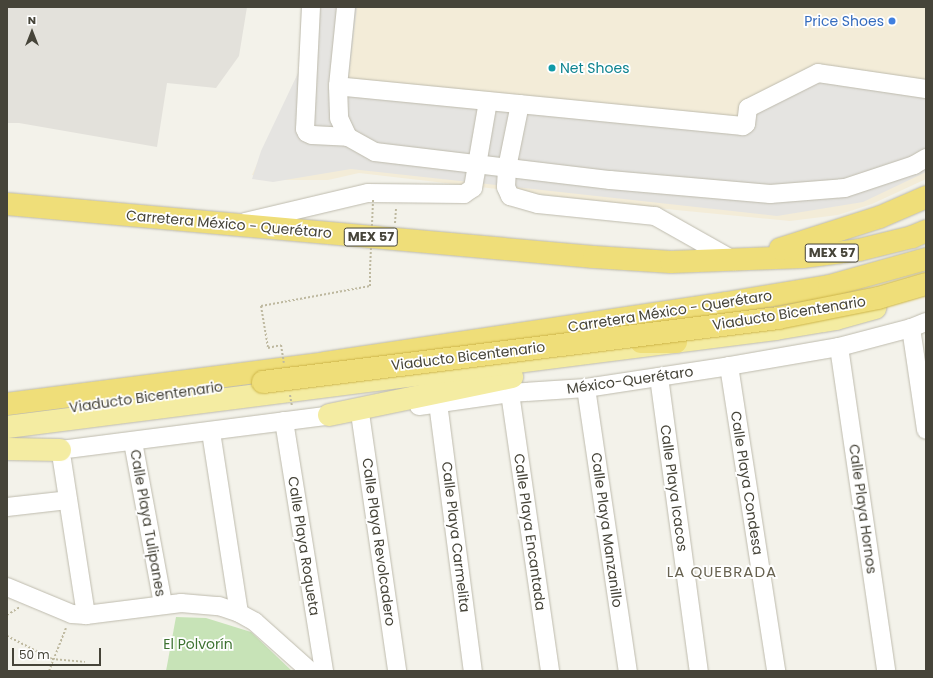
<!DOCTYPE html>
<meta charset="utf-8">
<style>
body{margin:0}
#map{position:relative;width:933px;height:678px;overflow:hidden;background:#f3f2ea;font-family:Poppins,sans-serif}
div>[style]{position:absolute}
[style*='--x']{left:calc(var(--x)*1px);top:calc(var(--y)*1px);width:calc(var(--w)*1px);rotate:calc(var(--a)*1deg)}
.commercial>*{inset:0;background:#f3ecd8}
.industrial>*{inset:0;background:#e3e1db}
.green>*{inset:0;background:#c7e3b7}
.parking>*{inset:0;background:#e5e4e1}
.path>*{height:2px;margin-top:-1px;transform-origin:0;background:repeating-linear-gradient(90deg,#beb9a0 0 2px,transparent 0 4px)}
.roads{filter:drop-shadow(0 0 1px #bebbad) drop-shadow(0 0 1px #bebbad)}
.minor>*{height:18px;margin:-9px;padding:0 9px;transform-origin:9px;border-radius:9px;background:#fff}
.major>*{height:22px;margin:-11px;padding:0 11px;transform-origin:11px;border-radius:11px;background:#f4eca2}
.highway>*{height:22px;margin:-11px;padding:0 11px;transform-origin:11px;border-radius:11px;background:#efde79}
.path-bridge>*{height:2px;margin-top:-1px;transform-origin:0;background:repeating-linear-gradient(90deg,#beb9a0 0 2px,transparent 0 4px)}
.bridges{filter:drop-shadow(0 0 1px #ceb64a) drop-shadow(0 0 1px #ceb64a)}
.highway-bridge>*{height:22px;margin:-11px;padding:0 11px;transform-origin:11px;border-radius:11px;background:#efde79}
.dots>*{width:11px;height:11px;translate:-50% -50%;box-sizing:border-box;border:2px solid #fff;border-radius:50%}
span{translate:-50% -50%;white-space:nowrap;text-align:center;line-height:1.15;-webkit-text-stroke:3.5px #fff;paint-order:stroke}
.shield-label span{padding:1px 3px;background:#fff;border:1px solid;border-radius:3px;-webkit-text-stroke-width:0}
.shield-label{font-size:13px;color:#464439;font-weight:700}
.shop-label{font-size:14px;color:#366cbe}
.right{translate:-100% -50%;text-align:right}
.culture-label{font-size:14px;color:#0d838f}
.left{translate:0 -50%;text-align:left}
.street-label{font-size:14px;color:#464439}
.park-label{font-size:14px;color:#3e7332}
.neighbourhood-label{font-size:15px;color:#686351;letter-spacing:1px}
.frame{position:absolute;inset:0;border:8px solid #464439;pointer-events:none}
.north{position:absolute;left:12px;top:12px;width:40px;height:40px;-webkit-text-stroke:3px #fff;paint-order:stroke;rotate:0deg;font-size:11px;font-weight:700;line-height:16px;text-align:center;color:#464439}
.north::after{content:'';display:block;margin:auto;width:14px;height:18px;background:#464439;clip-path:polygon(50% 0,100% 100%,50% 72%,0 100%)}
.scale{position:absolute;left:12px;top:648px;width:89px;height:18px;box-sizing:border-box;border:2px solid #464439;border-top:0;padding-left:5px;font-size:12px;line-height:14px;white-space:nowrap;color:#464439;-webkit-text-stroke:3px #fff;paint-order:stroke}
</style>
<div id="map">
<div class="commercial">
<i style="clip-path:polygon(301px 7px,926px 7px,926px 179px,872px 204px,838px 215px,790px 221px,676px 210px,359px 173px,328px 180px,285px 180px,252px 175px,299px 71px)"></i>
</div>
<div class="industrial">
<i style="clip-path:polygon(7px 7px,247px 7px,239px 56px,216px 88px,167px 83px,157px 147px,19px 123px,7px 123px)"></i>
</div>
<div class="green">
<i style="clip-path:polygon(176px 617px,206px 618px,251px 632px,292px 671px,166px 671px)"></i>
</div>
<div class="parking">
<i style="clip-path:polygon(301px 7px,357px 7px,348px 84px,742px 125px,814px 68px,926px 89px,926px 172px,863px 202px,777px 216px,351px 169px,273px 182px,252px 179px,261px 151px,299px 71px)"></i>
</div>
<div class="path">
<i style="--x:395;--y:223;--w:16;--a:-86"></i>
<i style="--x:261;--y:306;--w:111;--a:-10.4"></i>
<i style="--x:370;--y:286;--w:16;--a:-90"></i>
<i style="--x:7;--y:615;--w:15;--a:-32"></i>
<i style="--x:7;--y:636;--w:51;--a:27.1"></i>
<i style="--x:52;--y:659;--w:33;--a:5"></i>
<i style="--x:49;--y:671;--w:46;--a:-68.4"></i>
</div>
<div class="roads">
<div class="minor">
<i style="--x:311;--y:7;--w:122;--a:92.8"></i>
<i style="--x:305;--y:129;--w:4;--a:63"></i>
<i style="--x:307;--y:133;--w:5;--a:22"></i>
<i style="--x:312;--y:135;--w:36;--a:3"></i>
<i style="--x:338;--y:86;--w:79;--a:-84.2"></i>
<i style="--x:926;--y:89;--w:109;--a:-171.6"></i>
<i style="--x:818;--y:73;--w:78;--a:153.4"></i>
<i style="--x:748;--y:108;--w:16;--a:97"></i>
<i style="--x:746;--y:124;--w:4;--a:146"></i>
<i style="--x:743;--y:126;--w:407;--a:-174.4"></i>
<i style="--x:338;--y:86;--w:32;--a:88"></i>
<i style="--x:339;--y:118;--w:21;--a:65"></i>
<i style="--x:348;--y:137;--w:31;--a:29"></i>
<i style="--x:375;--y:152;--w:237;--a:6.8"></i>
<i style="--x:610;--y:180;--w:161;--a:5"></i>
<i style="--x:770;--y:194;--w:75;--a:-4.6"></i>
<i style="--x:845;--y:188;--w:73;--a:-18.4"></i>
<i style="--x:914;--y:165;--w:14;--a:-30"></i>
<i style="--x:520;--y:104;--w:65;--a:101.5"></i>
<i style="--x:507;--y:168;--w:19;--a:93"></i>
<i style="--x:506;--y:187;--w:10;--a:66"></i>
<i style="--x:510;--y:196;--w:29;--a:16"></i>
<i style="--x:538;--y:204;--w:118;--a:5.9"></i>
<i style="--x:655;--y:216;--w:92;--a:29.4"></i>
<i style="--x:245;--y:222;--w:126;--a:-13.3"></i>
<i style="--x:368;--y:193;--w:96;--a:0.6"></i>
<i style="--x:464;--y:194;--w:11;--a:-34"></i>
<i style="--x:473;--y:188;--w:88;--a:-80.2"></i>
<i style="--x:911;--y:328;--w:103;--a:81.6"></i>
<i style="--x:839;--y:347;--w:327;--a:81.7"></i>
<i style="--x:729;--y:366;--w:309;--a:81.2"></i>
<i style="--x:659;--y:377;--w:297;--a:82.3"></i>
<i style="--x:586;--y:388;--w:286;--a:81.6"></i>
<i style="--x:510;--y:393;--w:281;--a:81.8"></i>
<i style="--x:438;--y:403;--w:270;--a:82.6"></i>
<i style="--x:419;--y:406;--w:92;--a:-8.1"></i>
<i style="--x:510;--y:393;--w:76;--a:-3.8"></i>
<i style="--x:586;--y:388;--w:145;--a:-8.7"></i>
<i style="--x:729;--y:366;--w:112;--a:-9.8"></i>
<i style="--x:839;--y:347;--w:74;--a:-14.8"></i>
<i style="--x:911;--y:328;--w:16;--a:-22"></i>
<i style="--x:360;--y:413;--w:261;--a:81.8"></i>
<i style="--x:284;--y:421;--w:253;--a:80.9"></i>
<i style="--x:211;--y:432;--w:183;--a:81.2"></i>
<i style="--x:133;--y:442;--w:165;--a:79.5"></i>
<i style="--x:60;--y:450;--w:284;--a:-7.3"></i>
<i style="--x:62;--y:460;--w:157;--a:81.2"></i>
<i style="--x:7;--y:507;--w:61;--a:-6.5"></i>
<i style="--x:7;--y:587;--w:70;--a:22.6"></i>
<i style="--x:72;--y:614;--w:14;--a:4"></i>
<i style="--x:86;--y:615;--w:96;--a:-7.2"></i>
<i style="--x:181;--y:603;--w:38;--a:5"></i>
<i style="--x:219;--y:606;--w:21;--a:19"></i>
<i style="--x:239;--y:613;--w:18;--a:29"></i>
<i style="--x:255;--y:622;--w:74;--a:41.7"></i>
</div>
<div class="major">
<i style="--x:329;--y:415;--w:187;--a:-11.7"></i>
<i style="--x:7;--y:427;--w:775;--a:-7.26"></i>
<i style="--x:776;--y:329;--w:61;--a:-9.5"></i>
<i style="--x:836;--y:319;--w:41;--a:-15.8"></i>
<i style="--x:7;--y:449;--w:53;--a:1.1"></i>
</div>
<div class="highway">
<i style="--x:7;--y:204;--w:589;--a:5.16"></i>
<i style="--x:594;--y:257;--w:77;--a:3.7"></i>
<i style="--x:671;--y:262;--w:131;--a:-2.2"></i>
<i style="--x:802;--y:257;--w:57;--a:-7"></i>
<i style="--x:859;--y:250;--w:55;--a:-13.8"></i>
<i style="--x:912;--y:237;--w:15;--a:-23"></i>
<i style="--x:780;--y:249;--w:105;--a:-17.7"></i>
<i style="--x:880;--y:217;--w:50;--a:-23.5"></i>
<i style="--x:641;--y:342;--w:35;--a:0"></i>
<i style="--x:7;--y:404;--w:321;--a:-7.3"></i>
<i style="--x:325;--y:363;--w:405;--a:-8.5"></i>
<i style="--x:726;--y:303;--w:104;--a:-9.4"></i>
<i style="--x:829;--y:286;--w:101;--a:-15.6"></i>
</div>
</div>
<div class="path-bridge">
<i style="--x:370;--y:270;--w:70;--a:-87.5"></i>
<i style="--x:261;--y:306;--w:43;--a:80.5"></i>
<i style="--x:268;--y:348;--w:13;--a:-13"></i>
<i style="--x:281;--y:345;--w:18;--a:81"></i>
<i style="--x:290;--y:395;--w:11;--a:80"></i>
</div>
<div class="bridges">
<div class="highway-bridge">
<i style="--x:263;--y:382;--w:519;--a:-7.08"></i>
<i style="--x:778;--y:318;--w:102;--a:-11.3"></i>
<i style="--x:878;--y:298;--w:50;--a:-16.3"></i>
</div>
</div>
<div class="dots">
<i style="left:892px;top:21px;background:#3f7fe0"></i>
<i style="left:552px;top:68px;background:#0f9aa8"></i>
</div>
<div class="shield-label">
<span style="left:371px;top:237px">MEX 57</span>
<span style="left:832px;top:253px">MEX 57</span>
</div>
<div class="shop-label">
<span class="right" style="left:884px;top:21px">Price Shoes</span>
</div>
<div class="culture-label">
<span class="left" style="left:560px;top:68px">Net Shoes</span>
</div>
<div class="street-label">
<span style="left:229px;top:224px;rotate:5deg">Carretera México - Querétaro</span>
<span style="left:670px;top:311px;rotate:-9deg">Carretera México - Querétaro</span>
<span style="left:789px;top:313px;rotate:-9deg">Viaducto Bicentenario</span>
<span style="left:468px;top:356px;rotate:-7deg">Viaducto Bicentenario</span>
<span style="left:630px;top:380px;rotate:-8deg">México-Querétaro</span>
<span style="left:146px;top:397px;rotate:-8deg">Viaducto Bicentenario</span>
<span style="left:747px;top:483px;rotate:81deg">Calle Playa Condesa</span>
<span style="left:674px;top:488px;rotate:82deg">Calle Playa Icacos</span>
<span style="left:863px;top:509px;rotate:82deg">Calle Playa Hornos</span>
<span style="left:148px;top:523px;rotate:80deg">Calle Playa Tulipanes</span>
<span style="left:607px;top:530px;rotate:82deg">Calle Playa Manzanillo</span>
<span style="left:530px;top:532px;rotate:82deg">Calle Playa Encantada</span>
<span style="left:456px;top:537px;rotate:83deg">Calle Playa Carmelita</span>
<span style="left:379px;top:542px;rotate:82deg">Calle Playa Revolcadero</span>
<span style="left:304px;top:546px;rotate:81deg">Calle Playa Roqueta</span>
</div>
<div class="park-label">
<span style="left:198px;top:644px">El Polvorín</span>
</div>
<div class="neighbourhood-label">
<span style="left:722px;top:572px">LA QUEBRADA</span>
</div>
<div class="frame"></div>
<div class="north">N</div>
<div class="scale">50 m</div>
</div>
